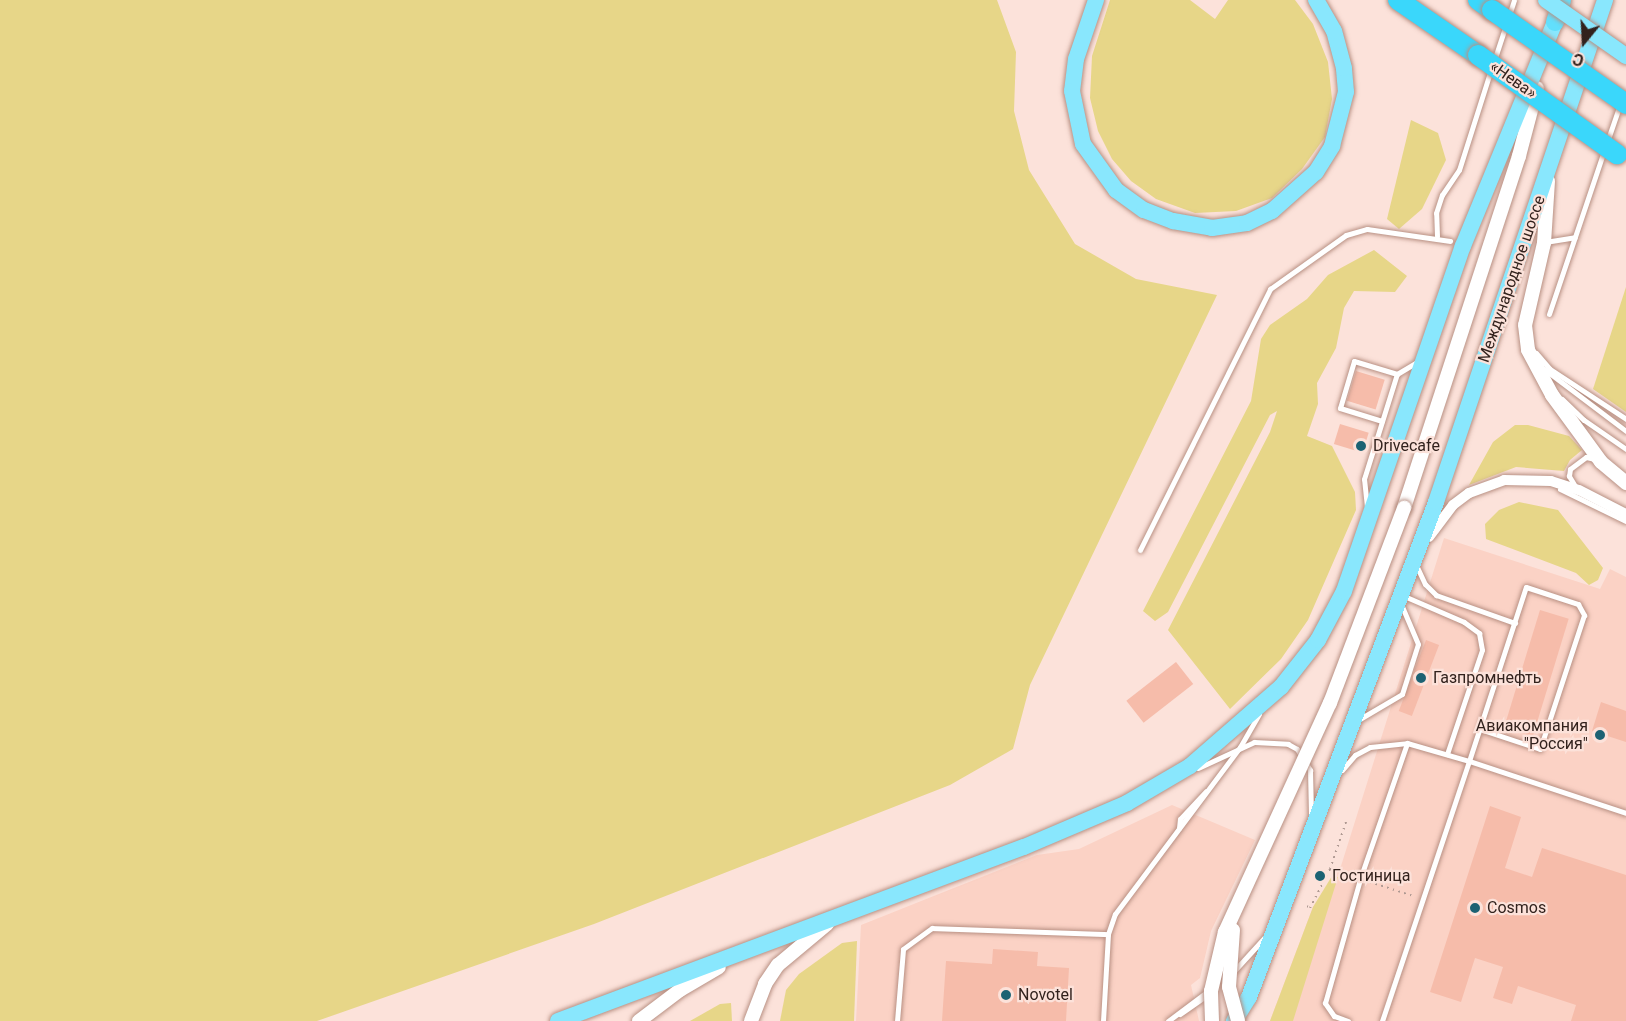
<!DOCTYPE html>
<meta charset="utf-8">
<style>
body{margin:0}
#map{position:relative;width:1626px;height:1021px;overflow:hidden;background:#fce2da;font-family:Roboto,sans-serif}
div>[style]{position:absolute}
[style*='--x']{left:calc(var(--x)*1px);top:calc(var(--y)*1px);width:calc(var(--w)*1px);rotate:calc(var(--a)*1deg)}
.built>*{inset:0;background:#fbd2c5}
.green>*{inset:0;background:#e7d688}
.building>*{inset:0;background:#f6bcaa;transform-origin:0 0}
.path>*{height:2px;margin-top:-1px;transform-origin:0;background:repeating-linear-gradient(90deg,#af9992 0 1.5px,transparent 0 6px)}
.roads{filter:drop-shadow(0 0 2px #b89083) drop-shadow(0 0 2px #b89083)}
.service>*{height:5px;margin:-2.5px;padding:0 2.5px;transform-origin:2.5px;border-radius:2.5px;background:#fff}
.minor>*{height:10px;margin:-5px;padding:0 5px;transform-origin:5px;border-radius:5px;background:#fff}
.tertiary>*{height:14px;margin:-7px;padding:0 7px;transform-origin:7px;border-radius:7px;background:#fff}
.primary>*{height:16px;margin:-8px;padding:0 8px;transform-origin:8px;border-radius:8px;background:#89e7fd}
.trunk>*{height:18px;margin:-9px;padding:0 9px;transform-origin:9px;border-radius:9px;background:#62dffc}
.motorway>*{height:20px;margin:-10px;padding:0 10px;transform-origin:10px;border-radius:10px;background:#3ad7fb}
.bridges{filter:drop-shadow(0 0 2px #b89083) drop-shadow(0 0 2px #b89083)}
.tertiary-bridge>*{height:14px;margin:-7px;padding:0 7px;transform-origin:7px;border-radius:7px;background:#fff}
.primary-bridge>*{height:16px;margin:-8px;padding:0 8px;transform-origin:8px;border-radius:8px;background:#89e7fd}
.motorway-bridge>*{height:20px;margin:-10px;padding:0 10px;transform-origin:10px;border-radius:10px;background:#3ad7fb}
.dots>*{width:16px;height:16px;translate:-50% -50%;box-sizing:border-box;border:3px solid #fce2da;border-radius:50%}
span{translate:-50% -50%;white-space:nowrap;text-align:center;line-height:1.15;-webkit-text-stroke:4.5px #fce2da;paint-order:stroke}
.street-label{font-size:16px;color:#32221d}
.poi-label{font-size:16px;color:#32221d}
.left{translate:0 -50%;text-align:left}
.right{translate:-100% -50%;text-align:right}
.north{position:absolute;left:1554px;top:12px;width:60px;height:60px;-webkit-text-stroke:4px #fce2da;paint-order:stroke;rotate:198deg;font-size:16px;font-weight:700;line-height:24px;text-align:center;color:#32221d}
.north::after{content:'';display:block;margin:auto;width:21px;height:27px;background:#32221d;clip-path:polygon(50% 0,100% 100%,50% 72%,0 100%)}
</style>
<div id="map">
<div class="built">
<i style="clip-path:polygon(1444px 538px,1600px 589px,1610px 569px,1626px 577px,1626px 1021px,1270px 1021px,1313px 907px,1341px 866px)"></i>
<i style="clip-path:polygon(1172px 805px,1255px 840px,1211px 931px,1200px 978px,1191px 985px,1199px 1021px,856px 1021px,861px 925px,1037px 855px,1079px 849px)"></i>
</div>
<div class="green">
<i style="clip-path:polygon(0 0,997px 0,1016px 52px,1014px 111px,1029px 170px,1075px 244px,1136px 279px,1217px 295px,1030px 685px,1013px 749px,950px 785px,594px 924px,317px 1021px,0 1021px)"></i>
<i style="clip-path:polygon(1110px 0,1190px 0,1215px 19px,1228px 0,1295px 0,1313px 24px,1328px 62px,1332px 99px,1325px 137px,1302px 169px,1272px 198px,1236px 211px,1195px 213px,1156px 199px,1131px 181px,1112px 159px,1098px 131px,1090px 98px,1092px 56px)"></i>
<i style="clip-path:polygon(1411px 120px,1438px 133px,1446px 160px,1422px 209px,1399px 229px,1387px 219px)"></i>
<i style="clip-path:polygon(1374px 250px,1407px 276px,1395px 292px,1354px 291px,1344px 308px,1336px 348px,1317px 383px,1318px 404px,1307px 436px,1332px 446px,1355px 492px,1356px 510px,1308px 620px,1281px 659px,1230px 709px,1168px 630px,1270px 432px,1277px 411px,1270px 415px,1168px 612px,1155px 621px,1143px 611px,1251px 401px,1261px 339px,1270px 325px,1307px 299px,1328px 275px)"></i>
<i style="clip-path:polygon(1626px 287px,1626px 412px,1593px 389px)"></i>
<i style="clip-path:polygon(1515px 425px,1528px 425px,1569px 436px,1582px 450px,1570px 460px,1564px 471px,1516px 467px,1469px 485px,1493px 442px)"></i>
<i style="clip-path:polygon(1519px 502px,1558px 510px,1603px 568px,1598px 580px,1589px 585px,1576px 573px,1486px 539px,1485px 524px,1499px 510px)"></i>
<i style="clip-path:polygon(1332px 876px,1338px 877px,1293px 1021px,1270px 1021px,1313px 907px)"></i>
<i style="clip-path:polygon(857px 941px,854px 1021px,780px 1021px,786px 990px,799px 974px,842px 943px)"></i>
<i style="clip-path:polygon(731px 1003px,732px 1021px,690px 1021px,720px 1004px)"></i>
</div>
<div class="building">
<i style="left:1356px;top:371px;width:30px;height:31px;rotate:17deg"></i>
<i style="left:1340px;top:424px;width:30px;height:21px;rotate:17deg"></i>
<i style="left:1540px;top:610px;width:30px;height:123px;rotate:17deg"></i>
<i style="left:1426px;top:640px;width:14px;height:76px;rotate:21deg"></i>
<i style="left:1176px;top:662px;width:28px;height:63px;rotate:52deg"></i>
<i style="clip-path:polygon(1601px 702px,1626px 711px,1626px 742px,1592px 731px)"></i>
<i style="clip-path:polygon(1490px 806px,1521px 817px,1505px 868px,1532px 877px,1542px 848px,1626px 875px,1626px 1021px,1571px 1021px,1576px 1005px,1518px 986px,1512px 1004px,1493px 998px,1503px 967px,1475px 958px,1461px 1002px,1430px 992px)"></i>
<i style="clip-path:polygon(993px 949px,1038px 952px,1037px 966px,1069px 968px,1066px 1021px,942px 1021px,946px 961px,992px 964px)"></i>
</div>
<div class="path">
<i style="--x:1330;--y:869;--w:21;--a:17"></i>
<i style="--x:1370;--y:882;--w:45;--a:18"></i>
<i style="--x:1307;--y:906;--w:4;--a:34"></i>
<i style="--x:1310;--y:908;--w:44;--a:-62.9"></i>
<i style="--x:1330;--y:869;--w:50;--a:-71.2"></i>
</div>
<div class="roads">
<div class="service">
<i style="--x:1494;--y:61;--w:64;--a:-71.8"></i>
<i style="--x:1607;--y:142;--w:39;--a:-71"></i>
<i style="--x:1437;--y:236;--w:23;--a:-92"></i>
<i style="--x:1436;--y:213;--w:19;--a:-72"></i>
<i style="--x:1442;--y:195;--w:30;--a:-56"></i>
<i style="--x:1459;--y:170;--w:106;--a:-72.4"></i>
<i style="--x:1545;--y:242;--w:30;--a:-9"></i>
<i style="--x:1549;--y:314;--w:172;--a:-71.4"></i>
<i style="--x:1536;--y:353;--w:21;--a:49"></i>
<i style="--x:1550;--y:369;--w:91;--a:33.3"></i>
<i style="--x:1544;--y:369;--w:103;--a:37.1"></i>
<i style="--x:1562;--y:399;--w:30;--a:44"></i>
<i style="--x:1584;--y:420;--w:51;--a:34.6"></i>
<i style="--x:1382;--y:421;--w:44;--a:-162.8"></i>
<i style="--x:1340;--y:408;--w:49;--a:-73.4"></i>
<i style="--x:1354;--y:361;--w:45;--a:16.8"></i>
<i style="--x:1575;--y:486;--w:12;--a:-121"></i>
<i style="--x:1569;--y:476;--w:7;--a:-82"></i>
<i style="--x:1570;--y:469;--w:20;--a:-37"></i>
<i style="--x:1586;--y:457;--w:8;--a:14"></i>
<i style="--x:1560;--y:489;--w:73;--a:25.9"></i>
<i style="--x:1367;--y:507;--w:28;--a:-96"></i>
<i style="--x:1364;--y:479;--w:110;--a:-72.6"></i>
<i style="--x:1397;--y:374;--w:26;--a:-31"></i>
<i style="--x:1140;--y:550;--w:292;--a:-63.5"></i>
<i style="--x:1270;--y:289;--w:93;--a:-35.4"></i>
<i style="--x:1346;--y:235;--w:22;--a:-16"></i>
<i style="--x:1367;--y:229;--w:84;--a:8.2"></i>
<i style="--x:1417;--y:567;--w:19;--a:65"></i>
<i style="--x:1425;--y:584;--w:16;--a:45"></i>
<i style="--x:1436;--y:595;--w:84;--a:19.5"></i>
<i style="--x:1404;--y:596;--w:65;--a:23.4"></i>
<i style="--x:1464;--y:622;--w:19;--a:36"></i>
<i style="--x:1479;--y:633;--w:17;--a:80"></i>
<i style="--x:1482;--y:650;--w:110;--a:108.6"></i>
<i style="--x:1358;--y:720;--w:51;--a:-30.6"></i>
<i style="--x:1402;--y:694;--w:52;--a:-72.3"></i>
<i style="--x:1418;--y:644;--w:43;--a:-113"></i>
<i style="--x:1198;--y:768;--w:62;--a:-24.9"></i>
<i style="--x:1254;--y:742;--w:34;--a:3"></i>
<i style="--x:1288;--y:744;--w:10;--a:29"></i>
<i style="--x:1297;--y:749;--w:25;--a:58"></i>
<i style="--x:1310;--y:770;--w:45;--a:88.7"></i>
<i style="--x:1342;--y:770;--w:20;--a:-49"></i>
<i style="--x:1355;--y:755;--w:17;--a:-28"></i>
<i style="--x:1370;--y:747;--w:37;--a:-6"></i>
<i style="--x:1179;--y:828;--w:9;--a:-84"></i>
<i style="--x:1180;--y:819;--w:38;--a:-47"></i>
<i style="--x:1234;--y:971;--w:45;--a:-47.7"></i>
<i style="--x:1180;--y:1014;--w:35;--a:-35"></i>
<i style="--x:897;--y:1021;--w:72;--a:-85.2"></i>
<i style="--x:903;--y:949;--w:36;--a:-36"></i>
<i style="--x:932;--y:928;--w:176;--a:2"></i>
<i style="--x:1103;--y:1021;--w:87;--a:-86.7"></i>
<i style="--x:1108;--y:934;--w:21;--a:-71"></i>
<i style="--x:1115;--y:914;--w:209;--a:-53.2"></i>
<i style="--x:1240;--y:747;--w:38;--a:-60"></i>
<i style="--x:1168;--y:1021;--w:50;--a:-36.9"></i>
<i style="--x:1348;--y:1021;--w:15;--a:-160"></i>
<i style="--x:1334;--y:1016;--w:16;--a:-125"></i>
<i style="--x:1325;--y:1003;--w:129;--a:-74.2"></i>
<i style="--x:1360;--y:879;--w:144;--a:-70.9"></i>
<i style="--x:1407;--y:743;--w:65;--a:16.2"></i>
<i style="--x:1469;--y:761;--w:183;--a:-71.9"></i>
<i style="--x:1526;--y:587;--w:55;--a:18.1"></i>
<i style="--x:1578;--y:604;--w:13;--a:61"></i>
<i style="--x:1584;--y:615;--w:141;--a:108.2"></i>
<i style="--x:1540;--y:749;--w:63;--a:-161.6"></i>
<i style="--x:1382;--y:1021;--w:274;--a:-71.5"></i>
<i style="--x:1469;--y:761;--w:165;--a:18.3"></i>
</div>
<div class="minor">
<i style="--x:1429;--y:537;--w:40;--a:-53"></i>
<i style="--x:1453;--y:505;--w:20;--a:-37"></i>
<i style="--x:1469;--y:493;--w:37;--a:-20"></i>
<i style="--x:1504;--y:480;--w:47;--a:1.2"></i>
<i style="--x:1551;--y:481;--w:29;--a:18"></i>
<i style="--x:1579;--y:490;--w:53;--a:27.1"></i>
</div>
<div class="tertiary">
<i style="--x:1548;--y:181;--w:62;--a:93.7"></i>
<i style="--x:1544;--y:243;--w:84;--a:103"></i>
<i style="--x:1525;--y:325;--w:25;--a:83"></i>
<i style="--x:1528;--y:350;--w:51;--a:61.9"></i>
<i style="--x:1552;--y:395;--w:83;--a:53.8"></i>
<i style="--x:1601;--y:462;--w:33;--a:40"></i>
<i style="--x:1404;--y:508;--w:370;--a:-71.9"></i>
<i style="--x:1519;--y:156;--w:70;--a:-75.2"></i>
<i style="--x:639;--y:1021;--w:51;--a:-37.1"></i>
<i style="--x:680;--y:990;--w:45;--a:-30.5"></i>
<i style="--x:751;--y:1021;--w:40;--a:-69"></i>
<i style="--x:765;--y:984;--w:23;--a:-56"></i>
<i style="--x:778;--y:965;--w:64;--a:-39.9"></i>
</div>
<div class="primary">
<i style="--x:1096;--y:0;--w:62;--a:108.7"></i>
<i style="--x:1076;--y:59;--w:32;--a:97"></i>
<i style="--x:1072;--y:91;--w:54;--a:78.3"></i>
<i style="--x:1083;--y:144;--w:57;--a:54.3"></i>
<i style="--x:1116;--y:190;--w:34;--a:36"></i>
<i style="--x:1144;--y:210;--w:31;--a:21"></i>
<i style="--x:1173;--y:221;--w:40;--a:10"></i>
<i style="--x:1212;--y:228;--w:35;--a:-8"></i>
<i style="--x:1247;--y:223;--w:28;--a:-26"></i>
<i style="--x:1272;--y:211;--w:59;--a:-41.6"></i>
<i style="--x:1316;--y:172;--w:31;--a:-58"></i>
<i style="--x:1332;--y:146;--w:56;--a:-75.5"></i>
<i style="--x:1346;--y:92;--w:24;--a:-95"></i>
<i style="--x:1344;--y:68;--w:38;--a:-105"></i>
<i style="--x:1334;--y:31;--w:36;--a:-120"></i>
<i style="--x:558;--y:1021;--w:497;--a:-20.5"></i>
<i style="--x:1024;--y:847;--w:112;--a:-23.1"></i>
<i style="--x:1127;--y:803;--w:73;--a:-30.4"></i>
<i style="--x:1190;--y:766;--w:121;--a:-41"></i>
<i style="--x:1281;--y:687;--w:60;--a:-51.8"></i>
<i style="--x:1318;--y:640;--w:55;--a:-62"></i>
<i style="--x:1344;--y:591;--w:365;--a:-71"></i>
<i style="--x:1463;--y:246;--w:242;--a:-67.7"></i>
<i style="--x:1234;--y:1021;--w:28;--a:-58"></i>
<i style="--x:1249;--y:997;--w:529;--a:-69.3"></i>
<i style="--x:1436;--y:502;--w:530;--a:-71.39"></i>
</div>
<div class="trunk">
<i style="--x:1555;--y:22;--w:23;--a:-72"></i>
</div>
<div class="motorway">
<i style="--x:1398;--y:0;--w:97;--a:34.5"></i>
<i style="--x:1478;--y:0;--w:17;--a:36"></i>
</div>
</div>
<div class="bridges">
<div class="tertiary-bridge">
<i style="--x:1233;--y:930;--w:57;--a:94"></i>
<i style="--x:1229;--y:987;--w:35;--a:75"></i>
<i style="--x:1212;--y:1021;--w:30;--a:-92"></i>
<i style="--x:1211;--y:991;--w:61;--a:-76.7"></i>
<i style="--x:1225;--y:932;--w:252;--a:-65.4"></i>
<i style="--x:1330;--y:703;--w:209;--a:-69.2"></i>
</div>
<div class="primary-bridge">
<i style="--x:1546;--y:0;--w:98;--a:35"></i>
</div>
<div class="motorway-bridge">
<i style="--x:1492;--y:10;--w:164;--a:35"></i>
<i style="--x:1478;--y:55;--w:171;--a:35.5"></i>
</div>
</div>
<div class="dots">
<i style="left:1361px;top:446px;background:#1c6273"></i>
<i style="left:1421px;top:678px;background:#1c6273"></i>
<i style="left:1600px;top:735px;background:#1c6273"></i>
<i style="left:1320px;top:876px;background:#1c6273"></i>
<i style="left:1475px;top:908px;background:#1c6273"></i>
<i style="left:1006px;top:995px;background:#1c6273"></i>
</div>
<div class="street-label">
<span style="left:1513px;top:80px;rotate:35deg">«Нева»</span>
<span style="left:1512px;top:279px;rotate:-71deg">Международное шоссе</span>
</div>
<div class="poi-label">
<span class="left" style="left:1373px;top:446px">Drivecafe</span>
<span class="left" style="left:1433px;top:678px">Газпромнефть</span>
<span class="right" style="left:1588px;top:735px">Авиакомпания<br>"Россия"</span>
<span class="left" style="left:1332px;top:876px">Гостиница</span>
<span class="left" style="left:1487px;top:908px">Cosmos</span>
<span class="left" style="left:1018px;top:995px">Novotel</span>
</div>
<div class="north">С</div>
</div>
